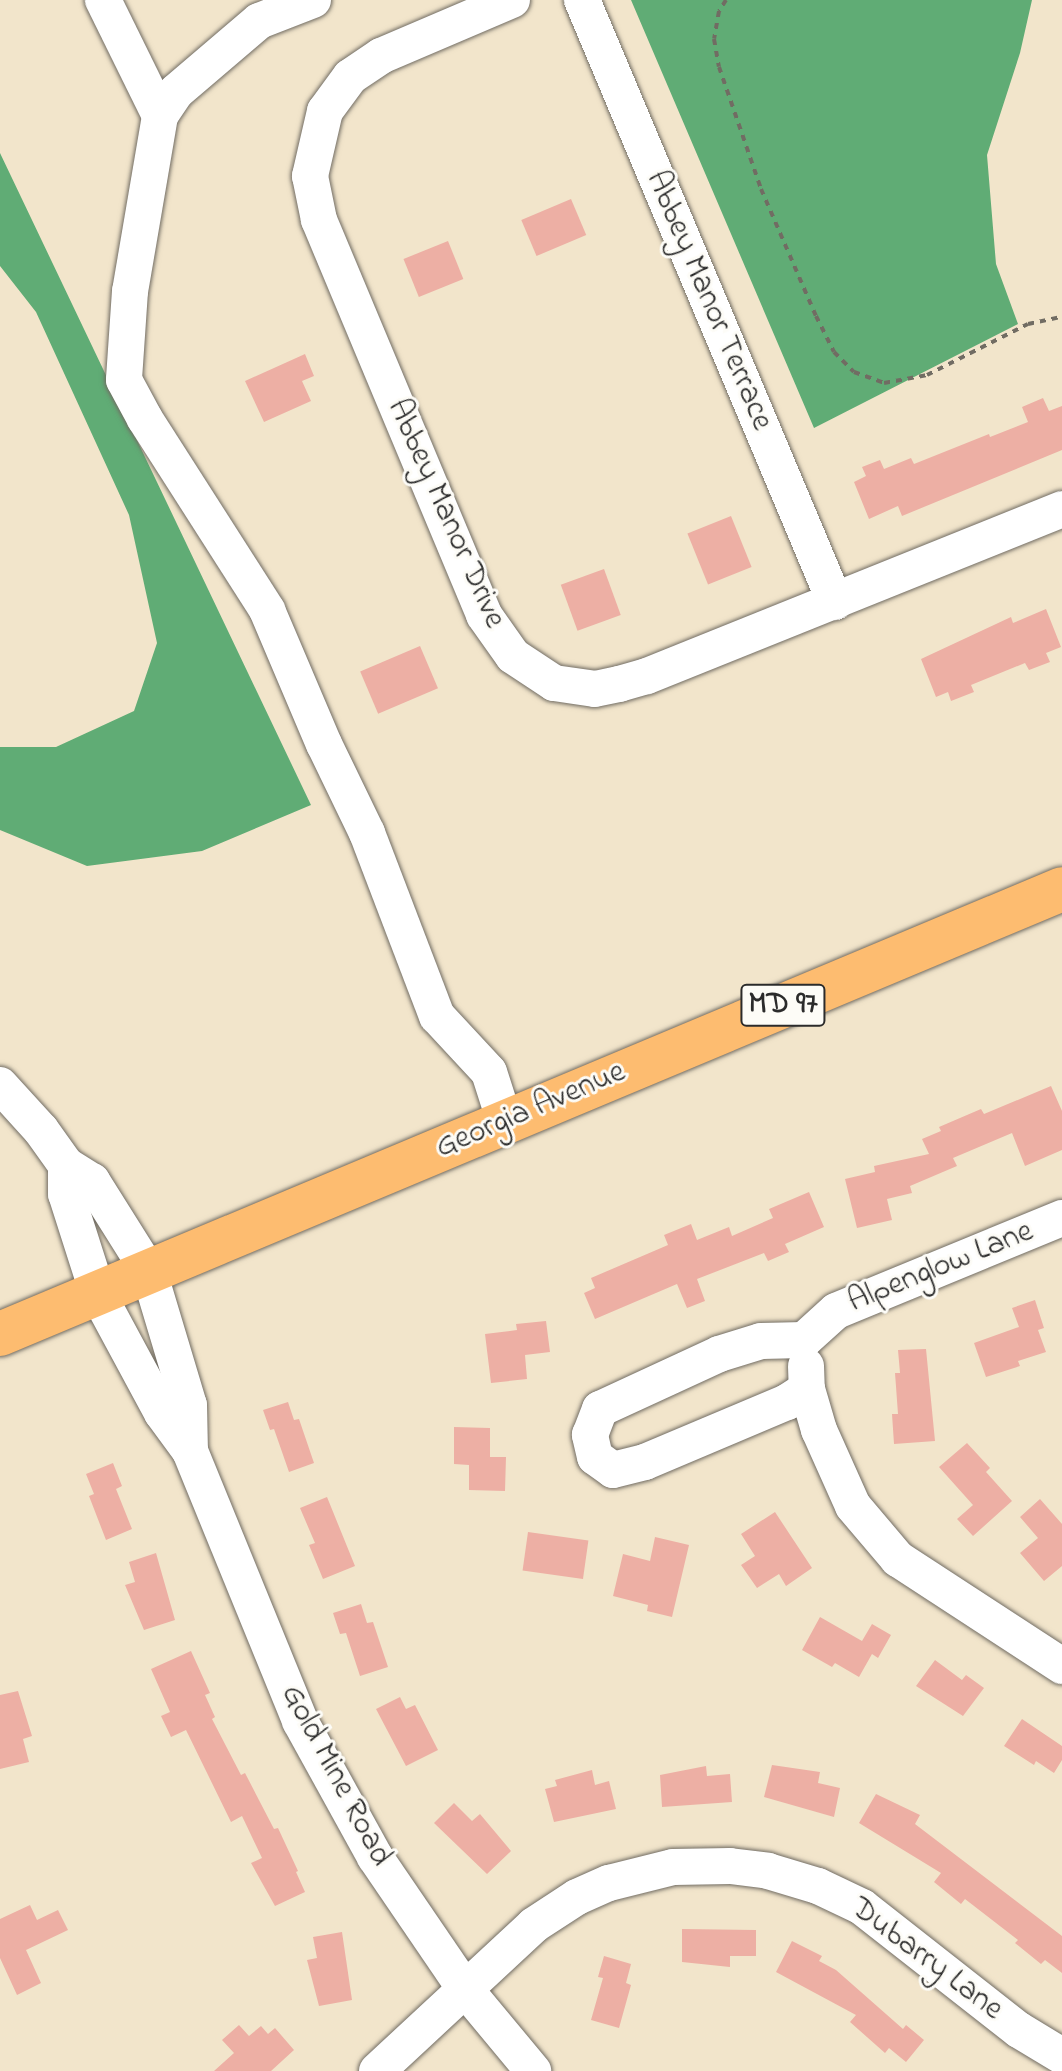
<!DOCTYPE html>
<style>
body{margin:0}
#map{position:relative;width:1062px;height:2071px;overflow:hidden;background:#f2e5cb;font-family:"Indie Flower",sans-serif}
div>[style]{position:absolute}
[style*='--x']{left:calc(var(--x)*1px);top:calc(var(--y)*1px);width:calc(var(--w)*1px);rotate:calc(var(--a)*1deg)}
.forest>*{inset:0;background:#60ac75}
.building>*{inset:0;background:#edafa4;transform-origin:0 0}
.path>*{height:4px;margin-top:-2px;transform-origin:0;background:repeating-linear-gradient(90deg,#716c63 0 6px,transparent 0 12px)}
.roads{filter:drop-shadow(0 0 2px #716c63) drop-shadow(0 0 2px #716c63)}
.minor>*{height:36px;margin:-18px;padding:0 18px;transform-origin:18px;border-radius:18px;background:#fff}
.major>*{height:44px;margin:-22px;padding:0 22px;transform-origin:22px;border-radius:22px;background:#fdbc70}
span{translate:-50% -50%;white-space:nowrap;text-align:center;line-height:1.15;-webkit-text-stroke:6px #fdfcf7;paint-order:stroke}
.shield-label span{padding:2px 6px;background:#fdfcf7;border:2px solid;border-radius:6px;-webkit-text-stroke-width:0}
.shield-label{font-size:30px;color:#2b2b2b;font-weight:700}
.street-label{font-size:32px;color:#2b2b2b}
</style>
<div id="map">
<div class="forest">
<i style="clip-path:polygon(631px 0,1032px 0,1020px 53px,987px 155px,996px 264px,1018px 324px,814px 428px)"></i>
<i style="clip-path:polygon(0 153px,311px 805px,202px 851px,87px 866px,0 830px,0 747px,56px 747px,134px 711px,157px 643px,129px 515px,36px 312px,0 266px)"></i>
</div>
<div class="building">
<i style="left:571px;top:199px;width:39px;height:54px;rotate:67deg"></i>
<i style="left:448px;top:241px;width:41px;height:48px;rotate:68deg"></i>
<i style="clip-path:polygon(305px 354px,314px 376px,302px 381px,311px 401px,264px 422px,245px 381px)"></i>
<i style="clip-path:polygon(1043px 398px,1049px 411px,1062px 406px,1062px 450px,902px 516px,898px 506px,869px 519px,854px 482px,866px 476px,862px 467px,880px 460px,884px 469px,911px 458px,914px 464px,989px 434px,990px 437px,1028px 422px,1022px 407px)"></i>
<i style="left:731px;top:516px;width:55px;height:47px;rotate:68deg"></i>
<i style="left:604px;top:569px;width:49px;height:46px;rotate:70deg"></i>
<i style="clip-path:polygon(1046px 609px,1061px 647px,1046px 653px,1050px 662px,1029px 670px,1025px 663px,971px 685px,974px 692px,951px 701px,948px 692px,936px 697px,921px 659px,1011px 617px,1013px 623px)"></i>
<i style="left:420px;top:646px;width:46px;height:65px;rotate:67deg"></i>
<i style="clip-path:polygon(1051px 1086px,1062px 1111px,1062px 1150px,1025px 1166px,1012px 1133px,953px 1158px,957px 1166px,910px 1186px,912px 1193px,887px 1199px,892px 1220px,857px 1228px,845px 1179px,875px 1172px,874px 1166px,929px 1154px,922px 1139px,941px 1131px,939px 1127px,981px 1109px,984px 1114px)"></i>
<i style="clip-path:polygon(809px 1192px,824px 1227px,785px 1244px,789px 1252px,768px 1261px,764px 1253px,697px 1279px,705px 1301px,687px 1308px,677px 1284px,595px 1319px,584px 1293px,595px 1288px,591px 1278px,668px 1245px,664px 1235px,691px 1224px,697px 1240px,729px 1227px,732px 1236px,773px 1218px,769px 1209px)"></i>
<i style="clip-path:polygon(1035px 1300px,1044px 1328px,1038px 1330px,1046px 1352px,1018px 1361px,1020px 1366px,986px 1377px,974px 1343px,1019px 1327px,1012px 1308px)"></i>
<i style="clip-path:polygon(546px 1321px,550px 1352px,525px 1355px,527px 1379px,491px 1383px,485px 1334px,517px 1330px,516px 1324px)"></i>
<i style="clip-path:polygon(926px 1349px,935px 1441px,894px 1444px,892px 1414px,898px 1414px,895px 1373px,900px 1373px,898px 1350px)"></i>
<i style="clip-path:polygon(288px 1402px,294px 1420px,299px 1419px,314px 1463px,289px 1472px,274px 1429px,270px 1430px,263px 1410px)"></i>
<i style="clip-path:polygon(454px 1427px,490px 1428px,490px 1457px,506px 1457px,505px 1491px,469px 1490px,469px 1465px,454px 1464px)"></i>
<i style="clip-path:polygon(967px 1443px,990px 1468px,986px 1472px,1012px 1501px,973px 1536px,957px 1519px,973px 1505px,939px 1467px)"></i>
<i style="clip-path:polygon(113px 1463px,122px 1486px,116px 1489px,132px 1529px,106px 1540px,89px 1496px,94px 1494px,86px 1474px)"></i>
<i style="clip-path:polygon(327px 1497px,355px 1566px,323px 1579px,309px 1545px,315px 1543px,300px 1508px)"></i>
<i style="clip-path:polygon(1040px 1499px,1062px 1524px,1062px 1566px,1044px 1581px,1020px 1553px,1038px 1538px,1020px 1517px)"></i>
<i style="clip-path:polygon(775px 1512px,812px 1568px,786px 1586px,779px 1574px,757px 1588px,741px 1565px,755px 1556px,741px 1534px)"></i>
<i style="left:528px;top:1532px;width:61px;height:39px;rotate:8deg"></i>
<i style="clip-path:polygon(655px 1537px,689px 1545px,672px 1617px,647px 1611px,648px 1605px,613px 1596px,623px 1554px,650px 1561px)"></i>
<i style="clip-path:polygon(156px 1553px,175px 1620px,144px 1630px,125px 1585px,135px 1582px,129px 1562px)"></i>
<i style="clip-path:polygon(361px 1604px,367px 1623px,373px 1622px,388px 1667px,360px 1676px,346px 1633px,340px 1634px,333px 1613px)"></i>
<i style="clip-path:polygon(820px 1617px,862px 1641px,872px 1624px,891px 1635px,878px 1658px,872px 1654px,859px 1677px,835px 1663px,832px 1667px,802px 1650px)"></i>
<i style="clip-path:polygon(191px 1651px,210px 1693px,205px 1695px,215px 1717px,212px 1719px,241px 1775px,245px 1773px,274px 1829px,278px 1828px,298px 1871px,296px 1872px,305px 1892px,275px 1906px,251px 1863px,262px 1858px,242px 1816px,231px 1822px,186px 1730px,171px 1737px,161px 1716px,170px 1712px,151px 1669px)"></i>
<i style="clip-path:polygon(935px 1660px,962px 1680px,966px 1675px,984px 1688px,963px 1716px,916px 1686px)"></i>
<i style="clip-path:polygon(18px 1691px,32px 1736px,23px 1739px,29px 1762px,0 1769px,0 1695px)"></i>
<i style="clip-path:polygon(400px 1697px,406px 1709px,415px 1705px,438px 1750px,406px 1766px,376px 1709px)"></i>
<i style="clip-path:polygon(1022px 1719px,1062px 1746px,1062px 1760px,1054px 1773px,1036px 1761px,1034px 1765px,1004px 1746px)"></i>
<i style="clip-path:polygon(772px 1765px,820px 1772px,818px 1783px,840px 1788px,834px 1817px,764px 1797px)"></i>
<i style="clip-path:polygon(706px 1766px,707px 1776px,730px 1774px,732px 1802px,662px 1807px,660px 1775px)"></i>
<i style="clip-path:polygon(592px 1770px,595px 1785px,609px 1781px,616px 1809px,554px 1822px,545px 1789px,557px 1786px,555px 1780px)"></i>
<i style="clip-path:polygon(876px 1794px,920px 1815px,915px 1824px,1062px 1936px,1062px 1973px,1045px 1960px,1041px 1964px,1015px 1943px,1018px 1940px,965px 1899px,961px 1904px,934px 1882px,941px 1873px,859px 1823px)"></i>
<i style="clip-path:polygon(454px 1803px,472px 1821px,480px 1814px,511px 1851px,487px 1874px,434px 1823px)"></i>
<i style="clip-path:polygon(30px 1905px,37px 1920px,58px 1910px,68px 1930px,26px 1950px,41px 1983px,17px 1995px,0 1958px,0 1919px)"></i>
<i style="clip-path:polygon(682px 1929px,756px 1930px,756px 1956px,730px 1956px,730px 1967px,682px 1962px)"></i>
<i style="clip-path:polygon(342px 1932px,352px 2000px,319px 2006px,307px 1960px,317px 1958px,313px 1937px)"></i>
<i style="clip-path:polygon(792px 1941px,822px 1956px,819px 1961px,836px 1970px,903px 2029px,906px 2025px,924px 2040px,906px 2062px,889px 2048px,885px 2053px,850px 2022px,856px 2015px,776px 1972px)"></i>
<i style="clip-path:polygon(604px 1956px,631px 1964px,626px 1983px,631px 1985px,619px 2028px,591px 2020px,603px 1978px,598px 1977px)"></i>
<i style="clip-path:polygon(239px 2025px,249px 2036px,261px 2026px,268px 2034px,275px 2028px,294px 2050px,271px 2071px,214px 2071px,234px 2053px,222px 2040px)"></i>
</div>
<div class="path">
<i style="--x:726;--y:0;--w:13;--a:122"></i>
<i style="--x:719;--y:11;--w:28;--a:100"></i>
<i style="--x:714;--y:39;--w:28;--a:80"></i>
<i style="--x:719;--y:67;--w:129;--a:71"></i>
<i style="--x:761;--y:189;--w:138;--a:66.6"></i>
<i style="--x:816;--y:316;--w:40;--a:63.4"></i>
<i style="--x:834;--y:352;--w:28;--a:45"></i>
<i style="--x:854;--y:372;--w:32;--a:20"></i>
<i style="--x:884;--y:383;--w:44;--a:-10.5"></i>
<i style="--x:927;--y:375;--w:113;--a:-26.8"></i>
<i style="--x:1028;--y:324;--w:35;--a:-12"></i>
</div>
<div class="roads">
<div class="minor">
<i style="--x:103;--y:0;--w:129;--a:63.8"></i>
<i style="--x:313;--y:0;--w:58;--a:158.7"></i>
<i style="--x:259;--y:21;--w:109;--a:139.5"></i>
<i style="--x:176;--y:92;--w:29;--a:124"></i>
<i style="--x:160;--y:116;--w:178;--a:99.7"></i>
<i style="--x:130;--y:291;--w:89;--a:93.9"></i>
<i style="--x:124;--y:380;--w:44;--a:61.7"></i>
<i style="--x:145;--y:419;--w:227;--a:57.4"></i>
<i style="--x:267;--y:610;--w:146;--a:67"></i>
<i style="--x:324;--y:744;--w:99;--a:64.2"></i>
<i style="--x:367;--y:833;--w:196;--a:69.1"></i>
<i style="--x:437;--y:1016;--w:76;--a:47.1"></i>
<i style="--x:489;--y:1072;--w:52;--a:72.3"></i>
<i style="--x:512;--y:0;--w:142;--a:156.9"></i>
<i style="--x:381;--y:56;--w:37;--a:146"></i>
<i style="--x:350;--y:77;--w:42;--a:126.3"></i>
<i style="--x:325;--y:111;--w:67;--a:103"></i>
<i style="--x:310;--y:176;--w:45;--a:78.4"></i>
<i style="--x:319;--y:220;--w:428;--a:67.3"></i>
<i style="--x:484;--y:615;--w:50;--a:54.7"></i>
<i style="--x:513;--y:656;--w:49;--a:33.4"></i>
<i style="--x:554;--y:683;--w:41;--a:8.3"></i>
<i style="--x:595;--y:689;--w:25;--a:-12"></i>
<i style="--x:619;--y:684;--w:29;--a:-16"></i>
<i style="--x:647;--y:676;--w:447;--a:-21.9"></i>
<i style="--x:582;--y:0;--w:653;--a:67.2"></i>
<i style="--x:0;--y:1085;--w:61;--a:47.7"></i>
<i style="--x:41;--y:1130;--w:43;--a:54.5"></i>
<i style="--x:66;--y:1165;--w:31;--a:32"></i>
<i style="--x:92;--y:1181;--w:107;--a:57.9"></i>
<i style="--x:149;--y:1272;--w:139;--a:73.3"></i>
<i style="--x:189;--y:1405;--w:46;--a:88.8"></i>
<i style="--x:190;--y:1451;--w:47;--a:-126.4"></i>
<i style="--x:162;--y:1413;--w:135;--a:-118.3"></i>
<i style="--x:98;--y:1294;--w:105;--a:-107.7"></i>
<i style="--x:66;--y:1194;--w:29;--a:-90"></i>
<i style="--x:806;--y:1366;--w:23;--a:88"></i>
<i style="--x:807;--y:1389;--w:43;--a:73.7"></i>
<i style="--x:819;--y:1430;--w:83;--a:65.9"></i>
<i style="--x:853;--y:1506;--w:70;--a:49.7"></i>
<i style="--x:898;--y:1559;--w:196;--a:33.1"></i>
<i style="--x:807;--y:1389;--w:24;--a:147"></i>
<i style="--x:787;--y:1402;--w:154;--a:157.1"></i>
<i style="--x:645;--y:1462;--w:33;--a:166"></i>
<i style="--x:613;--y:1470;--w:22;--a:-144"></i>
<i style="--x:595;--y:1457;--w:23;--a:-103"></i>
<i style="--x:590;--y:1435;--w:28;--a:-69"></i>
<i style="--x:600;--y:1409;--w:131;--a:-24.8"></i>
<i style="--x:719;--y:1354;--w:44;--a:-17.2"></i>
<i style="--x:761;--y:1341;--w:43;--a:-1.3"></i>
<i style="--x:804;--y:1340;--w:43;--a:-42.2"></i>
<i style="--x:836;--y:1311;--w:244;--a:-22.4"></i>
<i style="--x:190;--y:1451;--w:292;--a:67.8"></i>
<i style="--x:300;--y:1721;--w:155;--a:61.1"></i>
<i style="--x:375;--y:1857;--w:160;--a:55.7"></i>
<i style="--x:465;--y:1989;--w:107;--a:50.3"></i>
<i style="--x:377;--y:2071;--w:214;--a:-42.9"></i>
<i style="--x:534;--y:1925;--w:51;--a:-33.1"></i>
<i style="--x:577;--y:1897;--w:35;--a:-24"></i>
<i style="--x:609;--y:1883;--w:66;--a:-14"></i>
<i style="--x:673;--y:1867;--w:57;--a:-1"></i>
<i style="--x:730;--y:1866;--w:38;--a:7"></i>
<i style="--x:768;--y:1871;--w:52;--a:16.7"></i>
<i style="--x:818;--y:1886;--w:49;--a:25.5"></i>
<i style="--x:862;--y:1907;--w:199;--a:38.1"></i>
<i style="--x:1019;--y:2030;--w:50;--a:31.2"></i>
</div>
<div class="major">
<i style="--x:0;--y:1334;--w:1151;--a:-22.73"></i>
</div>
</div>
<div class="shield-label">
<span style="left:783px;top:1005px">MD 97</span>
</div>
<div class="street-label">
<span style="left:708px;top:301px;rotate:67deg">Abbey Manor Terrace</span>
<span style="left:445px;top:514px;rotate:66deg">Abbey Manor Drive</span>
<span style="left:531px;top:1111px;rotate:-23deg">Georgia Avenue</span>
<span style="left:941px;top:1268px;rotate:-22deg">Alpenglow Lane</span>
<span style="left:335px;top:1776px;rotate:62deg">Gold Mine Road</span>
<span style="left:926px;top:1960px;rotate:37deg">Dubarry Lane</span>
</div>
</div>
